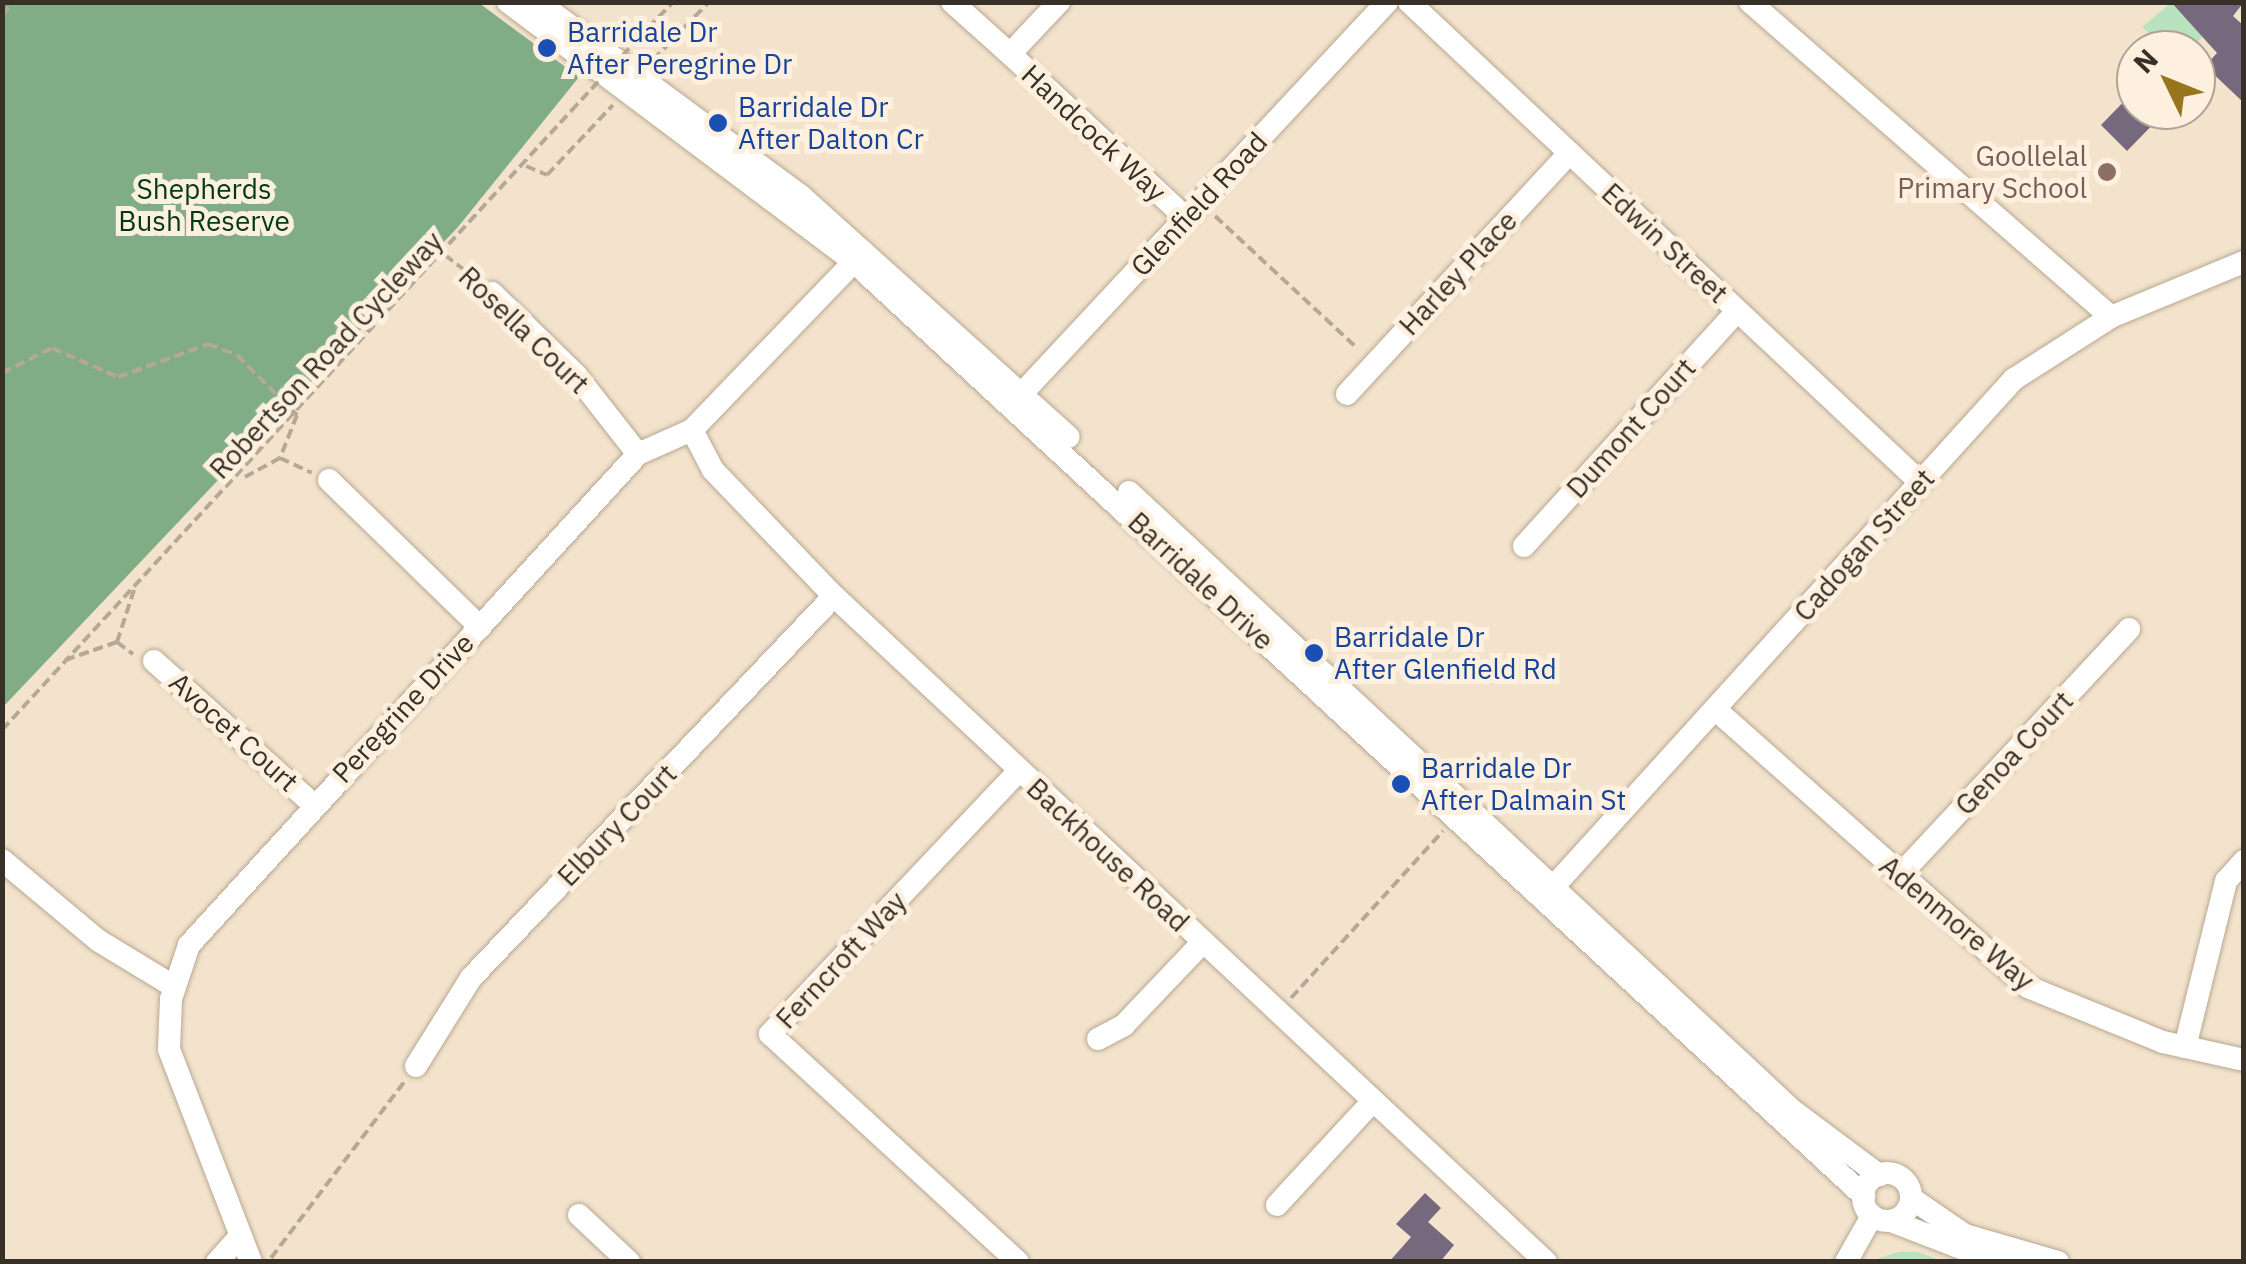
<!DOCTYPE html>
<style>
body{margin:0}
#map{position:relative;width:2246px;height:1264px;overflow:hidden;background:#f3e3cc;font-family:"IBM Plex Sans",sans-serif}
div>[style]{position:absolute}
[style*='--x']{left:calc(var(--x)*1px);top:calc(var(--y)*1px);width:calc(var(--w)*1px);rotate:calc(var(--a)*1deg)}
.green>*{inset:0;background:#b9e2be}
.forest>*{inset:0;background:#80ad86}
.building>*{inset:0;background:#77697d}
.path>*{height:4px;margin-top:-2px;transform-origin:0;background:repeating-linear-gradient(90deg,#b5a896 0 10px,transparent 0 15px)}
.roads{filter:drop-shadow(0 0 2px #b8a892) drop-shadow(0 0 2px #b8a892)}
.minor>*{height:22px;margin:-11px;padding:0 11px;transform-origin:11px;border-radius:11px;background:#fff}
.minor>.ring{margin:-11px;padding:0;box-sizing:content-box;background:none;border:22px solid #fff;border-radius:50%}
.path-bridge>*{height:4px;margin-top:-2px;transform-origin:0;background:repeating-linear-gradient(90deg,#b5a896 0 10px,transparent 0 15px)}
.dots>*{width:28px;height:28px;translate:-50% -50%;box-sizing:border-box;border:5px solid #fef0de;border-radius:50%}
span{translate:-50% -50%;white-space:nowrap;text-align:center;line-height:1.15;-webkit-text-stroke:10px #fef0de;paint-order:stroke}
.transit-label{font-size:28px;color:#164399}
.left{translate:0 -50%;text-align:left}
.street-label{font-size:28px;color:#373027}
.education-label{font-size:28px;color:#785e54}
.right{translate:-100% -50%;text-align:right}
.park-label{font-size:28px;color:#023914}
.frame{position:absolute;inset:0;border:5px solid #373027;pointer-events:none}
.north{position:absolute;left:2116px;top:30px;width:100px;height:100px;box-sizing:border-box;background:#fef0de;border:2px solid #aea395;border-radius:50%;rotate:313deg;font-size:28px;font-weight:700;line-height:40px;text-align:center;color:#373027}
.north::after{content:'';display:block;margin:auto;width:35px;height:45px;background:#96751d;clip-path:polygon(50% 0,100% 100%,50% 72%,0 100%)}
</style>
<div id="map">
<div class="green">
<i style="clip-path:polygon(2171px 3px,2205px 34px,2191px 50px,2167px 50px,2142px 27px)"></i>
<i style="clip-path:polygon(1898px 1252px,1918px 1252px,1942px 1261px,1871px 1261px)"></i>
</div>
<div class="forest">
<i style="clip-path:polygon(3px 2px,479px 3px,579px 77px,458px 227px,3px 707px)"></i>
</div>
<div class="building">
<i style="clip-path:polygon(2171px 2px,2244px 2px,2233px 16px,2244px 26px,2244px 103px,2205px 66px,2217px 53px)"></i>
<i style="clip-path:polygon(2136px 89px,2136px 110px,2167px 110px,2127px 151px,2101px 125px)"></i>
<i style="clip-path:polygon(1425px 1193px,1441px 1208px,1428px 1222px,1454px 1245px,1440px 1262px,1389px 1262px,1411px 1237px,1396px 1224px)"></i>
</div>
<div class="path">
<i style="--x:2;--y:15;--w:18;--a:-47"></i>
<i style="--x:648;--y:28;--w:36;--a:-46"></i>
<i style="--x:653;--y:60;--w:81;--a:-46"></i>
<i style="--x:526;--y:166;--w:23;--a:23"></i>
<i style="--x:547;--y:175;--w:96;--a:-46.7"></i>
<i style="--x:1215;--y:216;--w:195;--a:42.9"></i>
<i style="--x:445;--y:255;--w:41;--a:38"></i>
<i style="--x:2;--y:373;--w:56;--a:-26.6"></i>
<i style="--x:52;--y:348;--w:72;--a:23.7"></i>
<i style="--x:118;--y:377;--w:96;--a:-20.1"></i>
<i style="--x:208;--y:344;--w:31;--a:21"></i>
<i style="--x:237;--y:355;--w:85;--a:45"></i>
<i style="--x:297;--y:415;--w:46;--a:111.6"></i>
<i style="--x:280;--y:458;--w:42;--a:151.6"></i>
<i style="--x:280;--y:458;--w:35;--a:25"></i>
<i style="--x:117;--y:642;--w:20;--a:37"></i>
<i style="--x:65;--y:660;--w:55;--a:-19.1"></i>
<i style="--x:117;--y:642;--w:55;--a:-71.9"></i>
<i style="--x:2;--y:730;--w:841;--a:-47.41"></i>
<i style="--x:1291;--y:998;--w:226;--a:-47.7"></i>
<i style="--x:271;--y:1258;--w:221;--a:-52.9"></i>
</div>
<div class="roads">
<div class="minor">
<i style="--x:508;--y:2;--w:433;--a:36.9"></i>
<i style="--x:854;--y:262;--w:1376;--a:42.76"></i>
<i style="--x:538;--y:2;--w:327;--a:36.4"></i>
<i style="--x:801;--y:196;--w:360;--a:42"></i>
<i style="--x:952;--y:2;--w:78;--a:41.9"></i>
<i style="--x:1059;--y:2;--w:71;--a:133.3"></i>
<i style="--x:1010;--y:54;--w:241;--a:43"></i>
<i style="--x:1409;--y:2;--w:702;--a:43.21"></i>
<i style="--x:1750;--y:2;--w:479;--a:41.1"></i>
<i style="--x:492;--y:293;--w:117;--a:44.3"></i>
<i style="--x:576;--y:375;--w:100;--a:51.9"></i>
<i style="--x:1347;--y:394;--w:328;--a:-47.3"></i>
<i style="--x:1014;--y:402;--w:547;--a:-47"></i>
<i style="--x:692;--y:430;--w:45;--a:62.3"></i>
<i style="--x:713;--y:470;--w:175;--a:46.2"></i>
<i style="--x:834;--y:596;--w:975;--a:43.09"></i>
<i style="--x:329;--y:480;--w:211;--a:44.2"></i>
<i style="--x:1129;--y:492;--w:906;--a:42.99"></i>
<i style="--x:1792;--y:1110;--w:109;--a:36.8"></i>
<i style="--x:1524;--y:546;--w:317;--a:-47.8"></i>
<i style="--x:154;--y:661;--w:214;--a:42"></i>
<i style="--x:1715;--y:709;--w:419;--a:41.6"></i>
<i style="--x:2028;--y:987;--w:146;--a:22.2"></i>
<i style="--x:2163;--y:1042;--w:83;--a:12.5"></i>
<i style="--x:2;--y:860;--w:126;--a:39.9"></i>
<i style="--x:99;--y:941;--w:87;--a:31.3"></i>
<i style="--x:1898;--y:877;--w:339;--a:-47"></i>
<i style="--x:1545;--y:896;--w:698;--a:-47.79"></i>
<i style="--x:2014;--y:379;--w:115;--a:-32.6"></i>
<i style="--x:2111;--y:317;--w:144;--a:-22.5"></i>
<i style="--x:1098;--y:1039;--w:30;--a:-28"></i>
<i style="--x:1124;--y:1025;--w:113;--a:-46.4"></i>
<i style="--x:2185;--y:1047;--w:171;--a:-76.1"></i>
<i style="--x:2226;--y:881;--w:27;--a:-48"></i>
<i style="--x:416;--y:1066;--w:104;--a:-58"></i>
<i style="--x:471;--y:978;--w:527;--a:-46.46"></i>
<i class="ring" style="left:1863px;top:1173px;width:26px;height:26px"></i>
<i style="--x:1911;--y:1198;--w:65;--a:34.4"></i>
<i style="--x:1965;--y:1235;--w:97;--a:16.2"></i>
<i style="--x:1277;--y:1205;--w:142;--a:-47.3"></i>
<i style="--x:579;--y:1215;--w:69;--a:43.2"></i>
<i style="--x:1891;--y:1221;--w:114;--a:21.1"></i>
<i style="--x:217;--y:1262;--w:31;--a:-48"></i>
<i style="--x:251;--y:1262;--w:228;--a:-111.1"></i>
<i style="--x:169;--y:1049;--w:50;--a:-87.7"></i>
<i style="--x:171;--y:999;--w:57;--a:-71.6"></i>
<i style="--x:189;--y:945;--w:665;--a:-47.56"></i>
<i style="--x:638;--y:454;--w:59;--a:-24"></i>
<i style="--x:692;--y:430;--w:247;--a:-46.1"></i>
<i style="--x:1018;--y:1262;--w:337;--a:-137.4"></i>
<i style="--x:770;--y:1034;--w:362;--a:-46.6"></i>
<i style="--x:1846;--y:1262;--w:53;--a:-60.5"></i>
</div>
</div>
<div class="path-bridge">
<i style="--x:571;--y:111;--w:113;--a:-47.1"></i>
</div>
<div class="dots">
<i style="left:547px;top:48px;background:#1a4fb4"></i>
<i style="left:718px;top:123px;background:#1a4fb4"></i>
<i style="left:2107px;top:172px;background:#8d6e63"></i>
<i style="left:1314px;top:653px;background:#1a4fb4"></i>
<i style="left:1401px;top:784px;background:#1a4fb4"></i>
</div>
<div class="transit-label">
<span class="left" style="left:567px;top:48px">Barridale Dr<br>After Peregrine Dr</span>
<span class="left" style="left:738px;top:123px">Barridale Dr<br>After Dalton Cr</span>
<span class="left" style="left:1334px;top:653px">Barridale Dr<br>After Glenfield Rd</span>
<span class="left" style="left:1421px;top:784px">Barridale Dr<br>After Dalmain St</span>
</div>
<div class="street-label">
<span style="left:1094px;top:133px;rotate:43deg">Handcock Way</span>
<span style="left:1199px;top:204px;rotate:-47deg">Glenfield Road</span>
<span style="left:1665px;top:243px;rotate:43deg">Edwin Street</span>
<span style="left:1458px;top:273px;rotate:-47deg">Harley Place</span>
<span style="left:524px;top:330px;rotate:44deg">Rosella Court</span>
<span style="left:326px;top:355px;rotate:-47deg">Robertson Road Cycleway</span>
<span style="left:1631px;top:428px;rotate:-48deg">Dumont Court</span>
<span style="left:1864px;top:545px;rotate:-48deg">Cadogan Street</span>
<span style="left:1201px;top:581px;rotate:43deg">Barridale Drive</span>
<span style="left:403px;top:708px;rotate:-47deg">Peregrine Drive</span>
<span style="left:234px;top:732px;rotate:42deg">Avocet Court</span>
<span style="left:2014px;top:753px;rotate:-47deg">Genoa Court</span>
<span style="left:617px;top:825px;rotate:-46deg">Elbury Court</span>
<span style="left:1108px;top:855px;rotate:43deg">Backhouse Road</span>
<span style="left:1957px;top:923px;rotate:40deg">Adenmore Way</span>
<span style="left:841px;top:960px;rotate:-47deg">Ferncroft Way</span>
</div>
<div class="education-label">
<span class="right" style="left:2087px;top:172px">Goollelal<br>Primary School</span>
</div>
<div class="park-label">
<span style="left:204px;top:205px">Shepherds<br>Bush Reserve</span>
</div>
<div class="frame"></div>
<div class="north">N</div>
</div>
